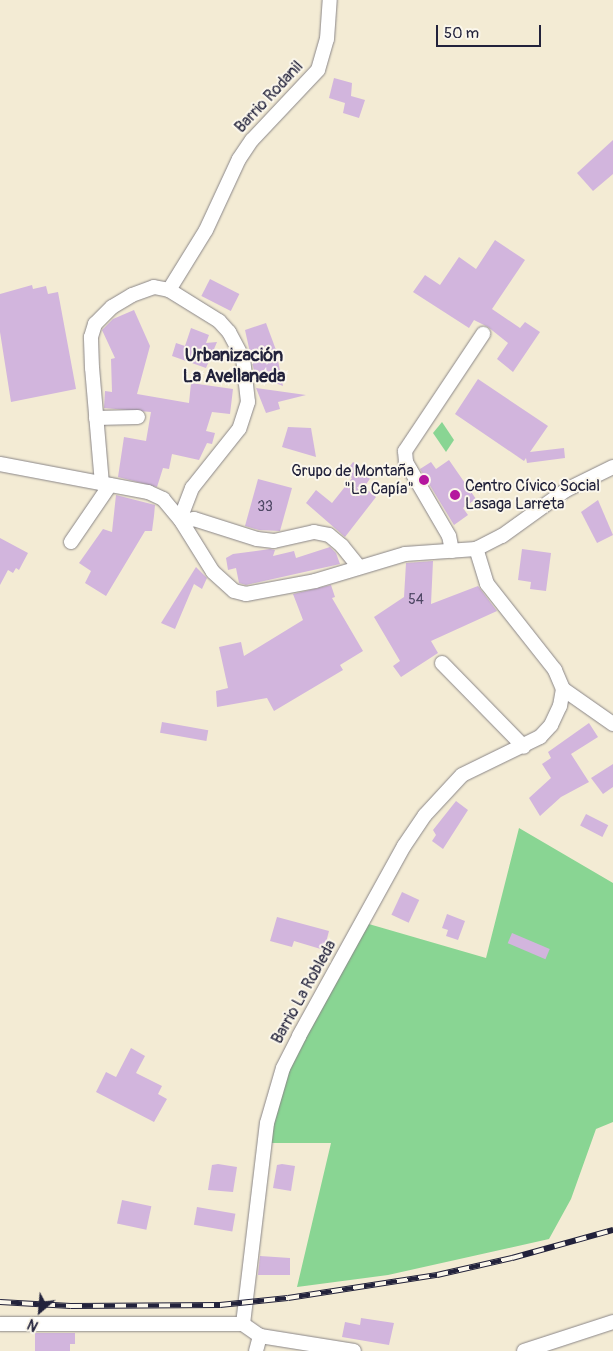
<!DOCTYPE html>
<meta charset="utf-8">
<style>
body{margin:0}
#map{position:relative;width:613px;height:1351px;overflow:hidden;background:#f3ebd4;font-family:Pangolin,sans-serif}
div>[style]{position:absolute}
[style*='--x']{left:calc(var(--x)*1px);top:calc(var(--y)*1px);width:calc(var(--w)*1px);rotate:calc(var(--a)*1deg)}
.green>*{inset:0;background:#89d593}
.building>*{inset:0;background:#d2b5dd;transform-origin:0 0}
.roads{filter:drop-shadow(0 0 1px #8a8688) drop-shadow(0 0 1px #8a8688)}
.minor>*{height:14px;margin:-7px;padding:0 7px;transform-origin:7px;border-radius:7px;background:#fff}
.rail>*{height:5.5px;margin-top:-2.75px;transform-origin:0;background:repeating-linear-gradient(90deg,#fbf7ec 0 11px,#22223b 0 22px);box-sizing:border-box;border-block:1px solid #22223b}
.dots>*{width:14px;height:14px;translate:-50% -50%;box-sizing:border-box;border:2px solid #fbf7ec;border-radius:50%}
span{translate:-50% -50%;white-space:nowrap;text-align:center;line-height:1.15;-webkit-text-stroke:4px #fbf7ec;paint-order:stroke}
.number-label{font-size:14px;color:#4e4764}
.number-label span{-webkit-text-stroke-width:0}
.street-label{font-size:16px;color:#22223b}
.poi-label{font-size:16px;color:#22223b}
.right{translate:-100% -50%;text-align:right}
.left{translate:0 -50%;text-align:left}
.neighbourhood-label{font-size:18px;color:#22223b;font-weight:700}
.north{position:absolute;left:15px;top:1286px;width:50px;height:50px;-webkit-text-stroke:4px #fbf7ec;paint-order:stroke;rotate:207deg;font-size:14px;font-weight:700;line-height:20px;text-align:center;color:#22223b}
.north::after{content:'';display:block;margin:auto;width:18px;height:22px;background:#22223b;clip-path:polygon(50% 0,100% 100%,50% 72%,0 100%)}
.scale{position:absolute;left:436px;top:25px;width:105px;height:22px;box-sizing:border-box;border:2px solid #22223b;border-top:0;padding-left:6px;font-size:15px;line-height:18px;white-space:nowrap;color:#22223b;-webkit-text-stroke:4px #fbf7ec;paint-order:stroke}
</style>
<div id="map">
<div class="green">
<i style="clip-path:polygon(442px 422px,454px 440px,446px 452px,433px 433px)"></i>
<i style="clip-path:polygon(519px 828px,613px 883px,613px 1122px,596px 1129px,571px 1199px,549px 1239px,388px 1275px,297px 1287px,331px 1143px,271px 1143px,283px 1068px,355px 920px,486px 958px)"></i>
</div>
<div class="building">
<i style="clip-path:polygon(334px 78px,352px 83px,351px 96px,365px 100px,359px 118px,343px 113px,345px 103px,329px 98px)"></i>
<i style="clip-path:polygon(613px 140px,613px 174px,593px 191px,577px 173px)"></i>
<i style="clip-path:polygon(495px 240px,525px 260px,492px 309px,520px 328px,525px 322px,540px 332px,513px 372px,497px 359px,508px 343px,488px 327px,474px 320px,469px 328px,413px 292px,425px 275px,440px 285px,459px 257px,476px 269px)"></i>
<i style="left:210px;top:279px;width:33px;height:19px;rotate:27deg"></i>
<i style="clip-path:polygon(32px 285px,33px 289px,46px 286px,48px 294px,58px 292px,76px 389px,11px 402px,0 332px,0 294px)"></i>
<i style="clip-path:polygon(134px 310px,150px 346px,137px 394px,189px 403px,191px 383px,233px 389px,230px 414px,212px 412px,206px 431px,215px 433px,212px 444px,207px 443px,199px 460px,172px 454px,169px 469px,163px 468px,157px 487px,118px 477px,124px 437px,146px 441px,151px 412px,104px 408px,105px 391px,112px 392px,111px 359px,115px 358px,102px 330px,113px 319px)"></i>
<i style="clip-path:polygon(266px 323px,276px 350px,283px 386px,255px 375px,245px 330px)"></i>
<i style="clip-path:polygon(191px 328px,209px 335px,206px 343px,217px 342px,206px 368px,172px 356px,176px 343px,185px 346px)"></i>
<i style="clip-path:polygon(478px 379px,548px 426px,530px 452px,564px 448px,565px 458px,527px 463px,526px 458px,524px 461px,455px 414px)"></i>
<i style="clip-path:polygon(256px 388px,306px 395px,278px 402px,280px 409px,266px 413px)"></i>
<i style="clip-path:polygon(288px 427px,311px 428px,316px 457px,282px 447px)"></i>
<i style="clip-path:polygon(449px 460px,476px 499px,463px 508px,468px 515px,454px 525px,420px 469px,431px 462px,436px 469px)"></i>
<i style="clip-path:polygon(353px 462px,372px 476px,364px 487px,376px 497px,345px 537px,306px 503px,316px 490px,332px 503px,352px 478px,345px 473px)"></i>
<i style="clip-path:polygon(258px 479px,292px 488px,280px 531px,259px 530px,245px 526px)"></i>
<i style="clip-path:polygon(116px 495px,155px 505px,154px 516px,152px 531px,145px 531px,106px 596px,85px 583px,91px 571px,79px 563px,103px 529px,112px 532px)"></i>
<i style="clip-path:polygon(598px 500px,613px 535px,597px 543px,581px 512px)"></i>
<i style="clip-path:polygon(0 538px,28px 553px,19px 570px,16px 568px,13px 573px,8px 570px,0 585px)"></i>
<i style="clip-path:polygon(330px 547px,336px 553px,340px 564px,246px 585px,239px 583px,236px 568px,228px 570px,226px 558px,233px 554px,270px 549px,275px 550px,273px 556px,294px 551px,296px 558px)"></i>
<i style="clip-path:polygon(522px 549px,551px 553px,546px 591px,530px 589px,531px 582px,518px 580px)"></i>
<i style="clip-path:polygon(433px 561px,431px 604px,478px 586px,497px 611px,431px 641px,438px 653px,401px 677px,393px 666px,400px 661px,374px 617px,404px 597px,406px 563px)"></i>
<i style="clip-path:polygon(196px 567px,207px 578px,202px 589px,194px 584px,175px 629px,161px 623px)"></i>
<i style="clip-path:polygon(331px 585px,335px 597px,332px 598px,363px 651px,340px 665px,343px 670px,274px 711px,267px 698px,217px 707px,216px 691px,228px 688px,219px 647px,241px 642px,244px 656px,303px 620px,293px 594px)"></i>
<i style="left:162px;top:722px;width:47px;height:11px;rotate:10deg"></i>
<i style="clip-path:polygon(589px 723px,598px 737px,571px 754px,589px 782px,561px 797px,540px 816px,529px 798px,551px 778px,542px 764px,551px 758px,548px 752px)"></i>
<i style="clip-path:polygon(613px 764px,613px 787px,603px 794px,591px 778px)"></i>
<i style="clip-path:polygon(456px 801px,468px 810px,443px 849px,432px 841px,436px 835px,433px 830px)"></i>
<i style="left:586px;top:814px;width:25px;height:13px;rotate:27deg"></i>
<i style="left:402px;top:892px;width:19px;height:25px;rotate:25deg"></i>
<i style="clip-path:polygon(447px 914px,465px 921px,458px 940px,446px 936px,448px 930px,442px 928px)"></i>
<i style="clip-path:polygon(277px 917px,329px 931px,324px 950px,294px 941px,292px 947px,270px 941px)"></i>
<i style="left:512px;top:933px;width:41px;height:11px;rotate:23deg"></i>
<i style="clip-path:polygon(131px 1048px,145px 1056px,136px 1073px,162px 1086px,158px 1094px,167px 1099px,154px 1122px,96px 1092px,106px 1072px,116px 1077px)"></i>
<i style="clip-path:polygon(218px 1164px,237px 1167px,233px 1192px,208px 1190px,212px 1165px)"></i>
<i style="clip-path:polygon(282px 1164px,295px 1166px,291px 1191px,273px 1188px,277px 1165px)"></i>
<i style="left:122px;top:1200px;width:30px;height:24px;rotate:12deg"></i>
<i style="left:197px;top:1207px;width:39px;height:18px;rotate:10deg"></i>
<i style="clip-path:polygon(260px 1256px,290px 1258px,290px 1275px,258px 1275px)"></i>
<i style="clip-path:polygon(361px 1318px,394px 1323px,389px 1345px,342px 1337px,345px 1322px,360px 1325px)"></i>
<i style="clip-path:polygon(35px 1333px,75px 1333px,75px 1344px,70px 1344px,70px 1351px,35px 1351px)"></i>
</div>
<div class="roads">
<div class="minor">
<i style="--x:169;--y:290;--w:70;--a:-58.3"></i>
<i style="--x:206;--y:230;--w:78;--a:-65.1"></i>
<i style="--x:239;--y:159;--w:23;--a:-56"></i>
<i style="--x:252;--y:140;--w:96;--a:-46.7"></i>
<i style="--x:318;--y:70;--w:32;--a:-74"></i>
<i style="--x:327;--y:39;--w:39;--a:-86"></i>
<i style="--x:96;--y:418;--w:42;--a:-1.4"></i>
<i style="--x:0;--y:464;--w:151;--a:10.7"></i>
<i style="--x:148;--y:492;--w:17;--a:25"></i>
<i style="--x:163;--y:499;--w:26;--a:50"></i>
<i style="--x:180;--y:519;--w:62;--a:58.1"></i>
<i style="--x:213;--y:572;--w:28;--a:42"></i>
<i style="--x:234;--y:591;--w:12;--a:14"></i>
<i style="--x:246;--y:594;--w:70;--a:-10.7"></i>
<i style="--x:315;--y:581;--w:94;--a:-16.7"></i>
<i style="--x:405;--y:554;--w:71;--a:-4"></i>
<i style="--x:476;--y:549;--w:29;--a:-27"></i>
<i style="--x:502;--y:536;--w:79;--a:-35.7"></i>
<i style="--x:566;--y:490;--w:52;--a:-26.1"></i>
<i style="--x:102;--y:484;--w:116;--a:-94.9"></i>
<i style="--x:92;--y:368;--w:31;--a:-92"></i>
<i style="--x:91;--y:337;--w:14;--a:-73"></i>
<i style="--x:95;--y:324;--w:24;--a:-45"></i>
<i style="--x:112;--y:307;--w:23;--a:-31"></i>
<i style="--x:132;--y:295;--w:23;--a:-20"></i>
<i style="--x:154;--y:287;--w:15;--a:11"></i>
<i style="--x:169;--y:290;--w:59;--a:31.8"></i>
<i style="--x:219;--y:321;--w:15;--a:48"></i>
<i style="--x:229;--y:332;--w:30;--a:62"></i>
<i style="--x:243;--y:358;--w:44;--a:83.5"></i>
<i style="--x:248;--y:402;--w:28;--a:108"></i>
<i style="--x:239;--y:429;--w:75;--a:128.5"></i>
<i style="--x:192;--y:488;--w:33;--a:111"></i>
<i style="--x:182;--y:522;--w:12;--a:-14"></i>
<i style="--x:194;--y:519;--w:66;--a:17.6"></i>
<i style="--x:257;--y:539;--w:17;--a:7"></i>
<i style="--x:274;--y:541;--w:41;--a:-12.7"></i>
<i style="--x:314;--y:532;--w:15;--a:11"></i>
<i style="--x:329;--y:535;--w:17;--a:40"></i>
<i style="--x:342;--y:546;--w:27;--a:51"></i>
<i style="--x:71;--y:542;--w:69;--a:-55.6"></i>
<i style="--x:452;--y:551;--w:15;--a:-101"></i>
<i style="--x:449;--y:536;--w:86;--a:-120.2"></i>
<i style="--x:406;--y:462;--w:11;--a:-95"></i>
<i style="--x:405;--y:451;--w:141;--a:-56.3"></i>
<i style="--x:442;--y:663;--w:117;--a:45.7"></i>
<i style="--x:563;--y:689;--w:61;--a:35"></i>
<i style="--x:0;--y:1324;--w:243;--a:0"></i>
<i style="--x:256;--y:1351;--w:16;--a:-75"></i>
<i style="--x:354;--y:1351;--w:95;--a:-170.9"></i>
<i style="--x:260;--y:1336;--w:21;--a:-145"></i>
<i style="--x:243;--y:1324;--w:202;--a:-83.2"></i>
<i style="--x:267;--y:1123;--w:57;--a:-73.8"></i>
<i style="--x:283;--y:1068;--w:36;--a:-63"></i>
<i style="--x:299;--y:1036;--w:217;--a:-61.1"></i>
<i style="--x:404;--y:846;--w:37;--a:-56"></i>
<i style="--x:425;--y:815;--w:54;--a:-47.2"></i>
<i style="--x:462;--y:775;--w:87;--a:-26"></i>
<i style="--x:540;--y:737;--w:16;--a:-47"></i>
<i style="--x:551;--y:725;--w:21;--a:-65"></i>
<i style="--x:560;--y:706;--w:17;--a:-80"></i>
<i style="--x:563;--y:689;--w:21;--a:-113"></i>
<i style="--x:555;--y:670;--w:110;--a:-128.3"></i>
<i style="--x:487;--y:584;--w:37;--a:-107"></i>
<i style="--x:524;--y:1351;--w:94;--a:-18"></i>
</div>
</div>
<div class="rail">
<i style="--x:0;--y:1302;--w:71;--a:3.2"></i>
<i style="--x:71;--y:1306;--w:149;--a:-0.4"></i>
<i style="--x:220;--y:1305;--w:68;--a:-5.9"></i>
<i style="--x:288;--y:1298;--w:151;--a:-8.8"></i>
<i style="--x:437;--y:1275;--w:77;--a:-12.8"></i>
<i style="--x:512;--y:1258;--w:105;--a:-15.5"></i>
</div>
<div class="dots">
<i style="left:424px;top:480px;background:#b5179e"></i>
<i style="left:455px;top:495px;background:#b5179e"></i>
</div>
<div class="number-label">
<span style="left:265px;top:507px">33</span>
<span style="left:416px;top:600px">54</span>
</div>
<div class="street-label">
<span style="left:269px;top:97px;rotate:-47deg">Barrio Rodanil</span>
<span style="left:304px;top:992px;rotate:-61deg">Barrio La Robleda</span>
</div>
<div class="poi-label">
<span class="right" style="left:414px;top:480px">Grupo de Montaña<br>"La Capía"</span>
<span class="left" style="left:465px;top:495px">Centro Cívico Social<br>Lasaga Larreta</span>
</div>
<div class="neighbourhood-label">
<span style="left:234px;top:367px">Urbanización<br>La Avellaneda</span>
</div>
<div class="north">N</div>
<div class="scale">50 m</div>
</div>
